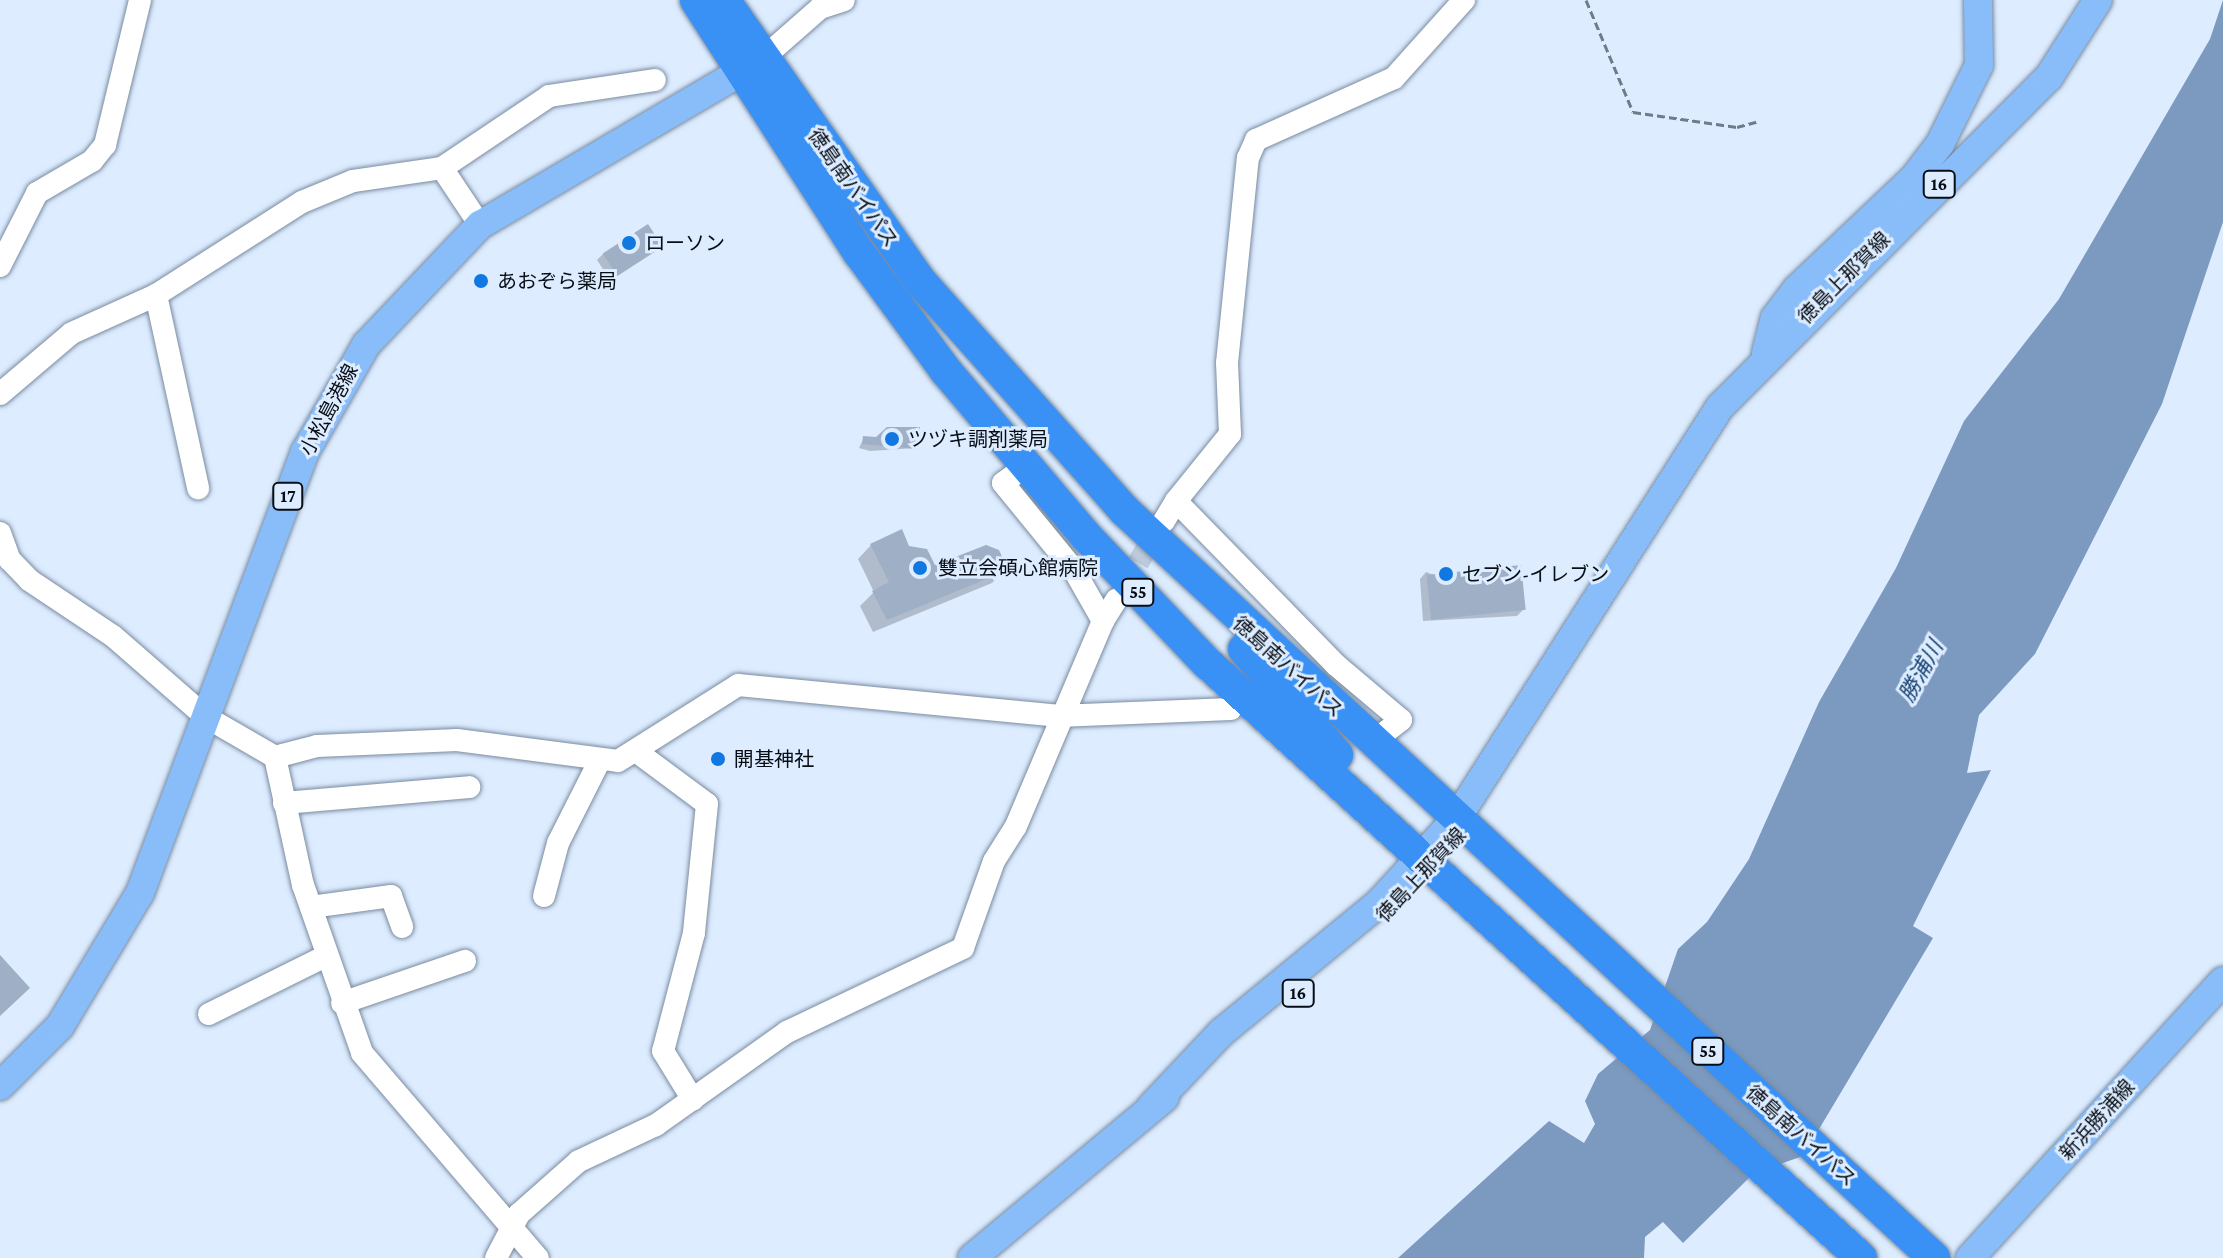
<!DOCTYPE html>
<meta charset="utf-8">
<style>
body{margin:0}
#map{position:relative;width:2223px;height:1258px;overflow:hidden;background:#ddecff;font-family:"Crimson Pro","Noto Sans JP",serif}
div>[style]{position:absolute}
[style*='--x']{left:calc(var(--x)*1px);top:calc(var(--y)*1px);width:calc(var(--w)*1px);rotate:calc(var(--a)*1deg)}
.water>*{inset:0;background:#7c9ac0}
.shadow>*{inset:0;background:#0003}
.building>*{inset:0;background:#9eafc6;transform-origin:0 0}
.minor-tunnel>*{height:22px;margin-top:-11px;transform-origin:0;background:repeating-linear-gradient(90deg,#bdcbdc 0 22px,transparent 0 33px)}
.path>*{height:3px;margin-top:-1.5px;transform-origin:0;background:repeating-linear-gradient(90deg,#707b88 0 8px,transparent 0 12px)}
.roads{filter:drop-shadow(0 0 2px #7a8ba0) drop-shadow(0 0 2px #7a8ba0)}
.minor>*{height:22px;margin:-11px;padding:0 11px;transform-origin:11px;border-radius:11px;background:#fff}
.major>*{height:28px;margin:-14px;padding:0 14px;transform-origin:14px;border-radius:14px;background:#88bdfa}
.highway>*{height:32px;margin:-16px;padding:0 16px;transform-origin:16px;border-radius:16px;background:#3991f6}
.dots>*{width:22px;height:22px;translate:-50% -50%;box-sizing:border-box;border:4px solid #ddecff;border-radius:50%}
span{translate:-50% -50%;white-space:nowrap;text-align:center;line-height:1.15;-webkit-text-stroke:6px #ddecff;paint-order:stroke}
.shield-label span{padding:2px 6px;background:#ddecff;border:2px solid;border-radius:6px;-webkit-text-stroke-width:0}
.shield-label{font-size:18px;color:#070d15;font-weight:700}
.street-label{font-size:20px;color:#070d15}
.poi-label{font-size:20px;color:#070d15}
.left{translate:0 -50%;text-align:left}
.water-label{font-size:22px;color:#194373;font-style:italic}
</style>
<div id="map">
<div class="water">
<i style="clip-path:polygon(2223px 0,2223px 222px,2162px 404px,2035px 654px,1979px 715px,1967px 773px,1991px 770px,1913px 926px,1933px 938px,1803px 1156px,1754px 1173px,1683px 1243px,1663px 1222px,1645px 1237px,1644px 1258px,1398px 1258px,1549px 1121px,1584px 1143px,1595px 1124px,1585px 1101px,1598px 1074px,1650px 1030px,1678px 949px,1707px 922px,1749px 859px,1819px 702px,1896px 568px,1964px 421px,2059px 299px,2210px 39px)"></i>
</div>
<div class="shadow">
<i style="clip-path:polygon(660px 247px,610px 280px,597px 260px,604px 253px)"></i>
<i style="clip-path:polygon(864px 438px,916px 448px,870px 451px,859px 448px)"></i>
<i style="clip-path:polygon(871px 545px,908px 548px,935px 567px,1005px 570px,992px 583px,873px 632px,860px 606px,874px 592px,858px 559px)"></i>
<i style="clip-path:polygon(1426px 572px,1524px 609px,1517px 616px,1423px 621px,1420px 579px)"></i>
</div>
<div class="building">
<i style="left:648px;top:224px;width:27px;height:54px;rotate:57deg"></i>
<i style="clip-path:polygon(887px 427px,920px 427px,918px 449px,862px 444px,863px 436px,876px 437px)"></i>
<i style="clip-path:polygon(902px 529px,909px 546px,927px 549px,935px 565px,986px 545px,999px 550px,1008px 570px,887px 620px,872px 591px,889px 582px,870px 544px)"></i>
<i style="left:1521px;top:565px;width:45px;height:95px;rotate:84deg"></i>
<i style="clip-path:polygon(0 955px,30px 988px,0 1016px)"></i>
</div>
<div class="minor-tunnel">
<i style="--x:1121;--y:591;--w:77;--a:-58.8"></i>
</div>
<div class="path">
<i style="--x:1586;--y:0;--w:121;--a:67.2"></i>
<i style="--x:1633;--y:112;--w:105;--a:8.2"></i>
<i style="--x:1737;--y:127;--w:23;--a:-15"></i>
</div>
<div class="roads">
<div class="minor">
<i style="--x:762;--y:59;--w:77;--a:-41.3"></i>
<i style="--x:820;--y:8;--w:25;--a:-18"></i>
<i style="--x:442;--y:168;--w:69;--a:56.3"></i>
<i style="--x:0;--y:266;--w:82;--a:-63.1"></i>
<i style="--x:37;--y:193;--w:64;--a:-30.2"></i>
<i style="--x:92;--y:161;--w:21;--a:-51"></i>
<i style="--x:105;--y:145;--w:149;--a:-76.4"></i>
<i style="--x:156;--y:295;--w:198;--a:77.7"></i>
<i style="--x:0;--y:394;--w:94;--a:-40.3"></i>
<i style="--x:72;--y:333;--w:92;--a:-24.3"></i>
<i style="--x:156;--y:295;--w:173;--a:-32.5"></i>
<i style="--x:302;--y:202;--w:55;--a:-22.4"></i>
<i style="--x:353;--y:181;--w:90;--a:-8.3"></i>
<i style="--x:442;--y:168;--w:129;--a:-33.9"></i>
<i style="--x:549;--y:96;--w:107;--a:-8.6"></i>
<i style="--x:1025;--y:467;--w:27;--a:144"></i>
<i style="--x:1003;--y:483;--w:112;--a:50.8"></i>
<i style="--x:1074;--y:570;--w:59;--a:60.4"></i>
<i style="--x:1103;--y:621;--w:25;--a:-58"></i>
<i style="--x:1176;--y:501;--w:86;--a:-51.1"></i>
<i style="--x:1230;--y:434;--w:71;--a:-92.4"></i>
<i style="--x:1227;--y:363;--w:206;--a:-84.2"></i>
<i style="--x:1248;--y:158;--w:20;--a:-66"></i>
<i style="--x:1256;--y:140;--w:151;--a:-24.2"></i>
<i style="--x:1394;--y:78;--w:105;--a:-48.1"></i>
<i style="--x:1164;--y:521;--w:23;--a:-59"></i>
<i style="--x:1176;--y:501;--w:229;--a:45.7"></i>
<i style="--x:1336;--y:665;--w:85;--a:40.2"></i>
<i style="--x:1401;--y:720;--w:37;--a:142"></i>
<i style="--x:0;--y:533;--w:29;--a:70"></i>
<i style="--x:10;--y:560;--w:28;--a:46"></i>
<i style="--x:29;--y:580;--w:101;--a:33.7"></i>
<i style="--x:113;--y:636;--w:123;--a:41.1"></i>
<i style="--x:206;--y:717;--w:80;--a:30.1"></i>
<i style="--x:275;--y:757;--w:131;--a:77.7"></i>
<i style="--x:303;--y:885;--w:178;--a:70.6"></i>
<i style="--x:362;--y:1053;--w:270;--a:49.4"></i>
<i style="--x:637;--y:752;--w:87;--a:36.6"></i>
<i style="--x:707;--y:804;--w:130;--a:95.8"></i>
<i style="--x:694;--y:933;--w:122;--a:104.7"></i>
<i style="--x:663;--y:1051;--w:57;--a:58.5"></i>
<i style="--x:275;--y:757;--w:43;--a:-14.7"></i>
<i style="--x:317;--y:746;--w:140;--a:-2.5"></i>
<i style="--x:457;--y:740;--w:162;--a:7.4"></i>
<i style="--x:618;--y:761;--w:142;--a:-32.3"></i>
<i style="--x:738;--y:685;--w:321;--a:5.5"></i>
<i style="--x:1058;--y:716;--w:173;--a:-2.3"></i>
<i style="--x:284;--y:803;--w:186;--a:-4.9"></i>
<i style="--x:544;--y:896;--w:55;--a:-75.2"></i>
<i style="--x:558;--y:843;--w:91;--a:-63.2"></i>
<i style="--x:311;--y:907;--w:81;--a:-7.8"></i>
<i style="--x:391;--y:896;--w:33;--a:70"></i>
<i style="--x:342;--y:1003;--w:130;--a:-18.9"></i>
<i style="--x:209;--y:1014;--w:131;--a:-26.4"></i>
<i style="--x:496;--y:1258;--w:50;--a:-62.4"></i>
<i style="--x:519;--y:1214;--w:80;--a:-41.5"></i>
<i style="--x:579;--y:1161;--w:85;--a:-25.1"></i>
<i style="--x:656;--y:1125;--w:161;--a:-35.4"></i>
<i style="--x:787;--y:1032;--w:195;--a:-25.5"></i>
<i style="--x:963;--y:948;--w:92;--a:-70.4"></i>
<i style="--x:994;--y:861;--w:41;--a:-57.8"></i>
<i style="--x:1016;--y:826;--w:223;--a:-67"></i>
</div>
<div class="major">
<i style="--x:1766;--y:353;--w:36;--a:-76"></i>
<i style="--x:1775;--y:318;--w:36;--a:-53"></i>
<i style="--x:1797;--y:289;--w:161;--a:-43.5"></i>
<i style="--x:1914;--y:178;--w:43;--a:-52.6"></i>
<i style="--x:1940;--y:144;--w:88;--a:-63.7"></i>
<i style="--x:1979;--y:65;--w:65;--a:-90.9"></i>
<i style="--x:0;--y:1086;--w:85;--a:-45"></i>
<i style="--x:60;--y:1026;--w:155;--a:-59"></i>
<i style="--x:140;--y:893;--w:471;--a:-69.5"></i>
<i style="--x:305;--y:452;--w:123;--a:-60.3"></i>
<i style="--x:366;--y:345;--w:166;--a:-46.5"></i>
<i style="--x:480;--y:225;--w:326;--a:-30.4"></i>
<i style="--x:1151;--y:1107;--w:103;--a:-46.6"></i>
<i style="--x:1222;--y:1032;--w:205;--a:-39.4"></i>
<i style="--x:1380;--y:902;--w:114;--a:-47.5"></i>
<i style="--x:1457;--y:818;--w:488;--a:-57.4"></i>
<i style="--x:1720;--y:407;--w:466;--a:-45.1"></i>
<i style="--x:2049;--y:77;--w:91;--a:-57.5"></i>
<i style="--x:972;--y:1258;--w:251;--a:-39.8"></i>
<i style="--x:1970;--y:1258;--w:375;--a:-47.6"></i>
</div>
<div class="highway">
<i style="--x:696;--y:0;--w:302;--a:57.2"></i>
<i style="--x:860;--y:254;--w:145;--a:53.7"></i>
<i style="--x:946;--y:371;--w:216;--a:49.7"></i>
<i style="--x:1086;--y:536;--w:173;--a:46.4"></i>
<i style="--x:1205;--y:661;--w:887;--a:42.3"></i>
<i style="--x:724;--y:0;--w:344;--a:55.1"></i>
<i style="--x:921;--y:282;--w:305;--a:48.3"></i>
<i style="--x:1124;--y:510;--w:1103;--a:42.72"></i>
<i style="--x:1244;--y:649;--w:141;--a:48.7"></i>
</div>
</div>
<div class="dots">
<i style="left:629px;top:243px;background:#1078e0"></i>
<i style="left:481px;top:281px;background:#1078e0"></i>
<i style="left:892px;top:439px;background:#1078e0"></i>
<i style="left:920px;top:568px;background:#1078e0"></i>
<i style="left:1446px;top:574px;background:#1078e0"></i>
<i style="left:718px;top:759px;background:#1078e0"></i>
</div>
<div class="shield-label">
<span style="left:1939px;top:184px">16</span>
<span style="left:288px;top:496px">17</span>
<span style="left:1138px;top:592px">55</span>
<span style="left:1298px;top:993px">16</span>
<span style="left:1708px;top:1051px">55</span>
</div>
<div class="street-label">
<span style="left:853px;top:188px;rotate:55deg">徳島南バイパス</span>
<span style="left:1844px;top:278px;rotate:-45deg">徳島上那賀線</span>
<span style="left:329px;top:410px;rotate:-62deg">小松島港線</span>
<span style="left:1288px;top:667px;rotate:42deg">徳島南バイパス</span>
<span style="left:1421px;top:875px;rotate:-47deg">徳島上那賀線</span>
<span style="left:2097px;top:1120px;rotate:-48deg">新浜勝浦線</span>
<span style="left:1801px;top:1136px;rotate:42deg">徳島南バイパス</span>
</div>
<div class="poi-label">
<span class="left" style="left:645px;top:243px">ローソン</span>
<span class="left" style="left:497px;top:281px">あおぞら薬局</span>
<span class="left" style="left:908px;top:439px">ツヅキ調剤薬局</span>
<span class="left" style="left:938px;top:568px">雙立会碩心館病院</span>
<span class="left" style="left:1462px;top:574px">セブン-イレブン</span>
<span class="left" style="left:734px;top:759px">開基神社</span>
</div>
<div class="water-label">
<span style="left:1921px;top:671px;rotate:-61deg">勝浦川</span>
</div>
</div>
